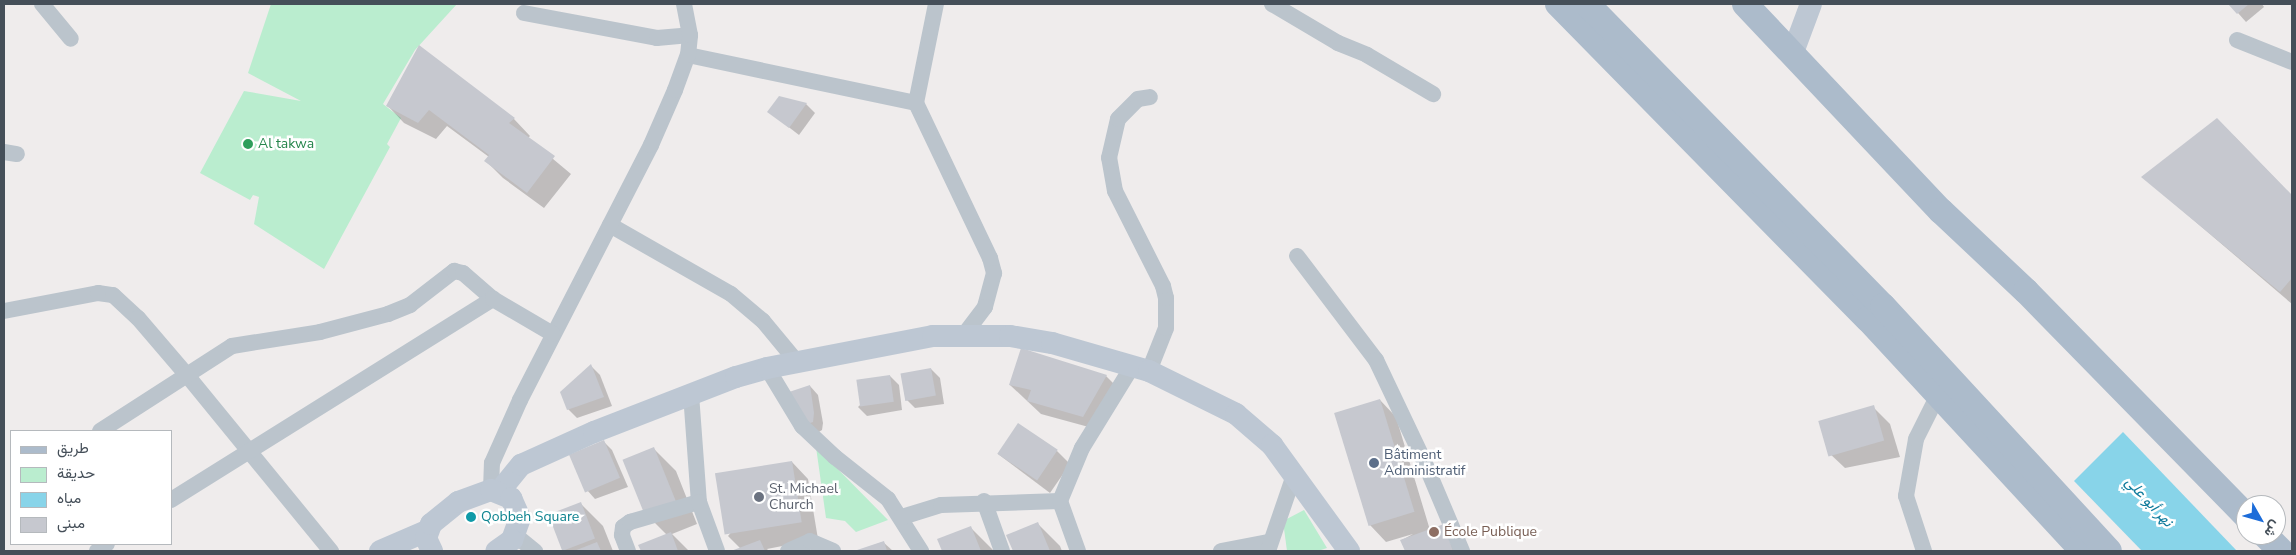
<!DOCTYPE html>
<meta charset="utf-8">
<style>
body{margin:0}
#map{position:relative;width:2296px;height:555px;overflow:hidden;background:#efecec;font-family:"Nunito Sans",Vazirmatn,sans-serif}
div>[style]{position:absolute}
[style*='--x']{left:calc(var(--x)*1px);top:calc(var(--y)*1px);width:calc(var(--w)*1px);rotate:calc(var(--a)*1deg)}
.green>*{inset:0;background:#baedcf}
.water>*{inset:0;background:#88d4e9}
.shadow>*{inset:0;background:#0003}
.building>*{inset:0;background:#c6c8cf;transform-origin:0 0}
.street>*{height:16px;margin:-8px;padding:0 8px;transform-origin:8px;border-radius:8px;background:#bbc4cc}
.secondary>*{height:22px;margin:-11px;padding:0 11px;transform-origin:11px;border-radius:11px;background:#bdc7d3}
.primary>*{height:26px;margin:-13px;padding:0 13px;transform-origin:13px;border-radius:13px;background:#acbbcb}
.dots>*{width:14px;height:14px;translate:-50% -50%;box-sizing:border-box;border:2px solid #fff;border-radius:50%}
span{translate:-50% -50%;white-space:nowrap;text-align:center;line-height:1.15;-webkit-text-stroke:5px #fff;paint-order:stroke}
.leisure-label{font-size:14px;color:#27864d}
.left{translate:0 -50%;text-align:left}
.service-label{font-size:14px;color:#4e5e75}
.worship-label{font-size:14px;color:#5b616d}
.culture-label{font-size:14px;color:#0d838f}
.education-label{font-size:14px;color:#785e54}
.water-label{font-size:15px;color:#0f7b9c;font-style:italic}
.frame{position:absolute;inset:0;border:5px solid #454f59;pointer-events:none}
.legend{position:absolute;left:10px;top:430px;width:162px;height:115px;box-sizing:border-box;background:#fff;border:1px solid #b5b9bd;margin:0;padding:6px 9px;list-style:none;font-size:15px;color:#454f59}
.legend li{display:flex;align-items:center;gap:10px;height:25px}
.legend b{width:25px;border:1px solid #b5b9bd}
.north{position:absolute;left:2236px;top:495px;width:50px;height:50px;box-sizing:border-box;background:#fff;border:1px solid #b5b9bd;border-radius:50%;rotate:128deg;font-size:14px;font-weight:700;line-height:20px;text-align:center;color:#454f59}
.north::after{content:'';display:block;margin:auto;width:18px;height:22px;background:#1c6cd9;clip-path:polygon(50% 0,100% 100%,50% 72%,0 100%)}
</style>
<div id="map">
<div class="green">
<i style="clip-path:polygon(271px 4px,457px 4px,415px 50px,383px 104px,401px 118px,387px 144px,390px 147px,324px 269px,254px 224px,259px 197px,253px 195px,250px 200px,200px 173px,244px 91px,301px 101px,248px 73px)"></i>
<i style="clip-path:polygon(816px 447px,888px 520px,856px 532px,845px 521px,826px 518px)"></i>
<i style="clip-path:polygon(1304px 510px,1327px 548px,1318px 551px,1287px 551px,1283px 521px)"></i>
</div>
<div class="water">
<i style="clip-path:polygon(2123px 432px,2237px 551px,2142px 551px,2074px 481px)"></i>
</div>
<div class="shadow">
<i style="clip-path:polygon(2230px 4px,2262px 4px,2264px 7px,2246px 22px)"></i>
<i style="clip-path:polygon(420px 47px,514px 119px,530px 136px,528px 138px,571px 174px,544px 208px,503px 178px,486px 161px,489px 157px,447px 126px,436px 139px,404px 123px,388px 106px)"></i>
<i style="clip-path:polygon(806px 104px,815px 113px,799px 135px,769px 112px)"></i>
<i style="clip-path:polygon(2234px 136px,2292px 196px,2292px 304px,2143px 177px)"></i>
<i style="clip-path:polygon(591px 366px,600px 375px,612px 406px,577px 418px,568px 409px)"></i>
<i style="clip-path:polygon(931px 369px,940px 378px,944px 404px,915px 408px,906px 399px)"></i>
<i style="clip-path:polygon(890px 376px,899px 385px,902px 410px,867px 416px,858px 407px)"></i>
<i style="clip-path:polygon(1106px 376px,1119px 389px,1096px 429px,1041px 414px,1010px 385px)"></i>
<i style="clip-path:polygon(810px 386px,818px 395px,823px 423px,822px 430px,817px 433px,800px 412px)"></i>
<i style="clip-path:polygon(1380px 400px,1396px 417px,1430px 530px,1461px 551px,1406px 551px,1402px 540px,1413px 534px,1386px 542px,1370px 525px)"></i>
<i style="clip-path:polygon(1873px 407px,1890px 424px,1900px 457px,1845px 468px,1828px 452px)"></i>
<i style="clip-path:polygon(604px 442px,612px 450px,628px 487px,595px 499px,587px 490px)"></i>
<i style="clip-path:polygon(654px 449px,676px 471px,697px 524px,672px 534px,689px 551px,642px 551px,640px 545px,667px 535px,645px 513px)"></i>
<i style="clip-path:polygon(1057px 451px,1070px 464px,1050px 493px,998px 454px)"></i>
<i style="clip-path:polygon(792px 462px,808px 479px,818px 539px,767px 549px,769px 551px,734px 551px,741px 549px,728px 536px)"></i>
<i style="clip-path:polygon(581px 504px,603px 526px,613px 551px,563px 550px)"></i>
<i style="clip-path:polygon(1037px 523px,1060px 546px,1062px 551px,1014px 551px,1008px 536px)"></i>
<i style="clip-path:polygon(971px 528px,994px 551px,943px 551px,939px 540px)"></i>
<i style="clip-path:polygon(883px 542px,893px 551px,857px 551px)"></i>
</div>
<div class="building">
<i style="clip-path:polygon(2228px 4px,2249px 4px,2237px 14px)"></i>
<i style="clip-path:polygon(419px 45px,515px 118px,509px 123px,555px 156px,527px 193px,484px 161px,489px 155px,429px 110px,418px 123px,386px 106px)"></i>
<i style="clip-path:polygon(779px 96px,807px 103px,789px 128px,767px 112px)"></i>
<i style="clip-path:polygon(2217px 118px,2292px 195px,2292px 278px,2280px 292px,2141px 177px)"></i>
<i style="clip-path:polygon(1021px 348px,1107px 375px,1083px 417px,1027px 401px,1031px 390px,1009px 385px)"></i>
<i style="clip-path:polygon(591px 364px,604px 397px,567px 410px,560px 392px)"></i>
<i style="left:931px;top:368px;width:28px;height:31px;rotate:80deg"></i>
<i style="left:890px;top:375px;width:27px;height:34px;rotate:82deg"></i>
<i style="clip-path:polygon(810px 385px,814px 413px,813px 422px,807px 424px,789px 392px)"></i>
<i style="left:1380px;top:399px;width:118px;height:48px;rotate:73deg"></i>
<i style="left:1874px;top:405px;width:37px;height:58px;rotate:74deg"></i>
<i style="left:1018px;top:423px;width:48px;height:37px;rotate:34deg"></i>
<i style="left:604px;top:440px;width:41px;height:38px;rotate:67deg"></i>
<i style="left:654px;top:447px;width:59px;height:34px;rotate:68deg"></i>
<i style="left:792px;top:461px;width:62px;height:78px;rotate:81deg"></i>
<i style="left:581px;top:502px;width:39px;height:35px;rotate:69deg"></i>
<i style="clip-path:polygon(1038px 522px,1050px 551px,1013px 551px,1006px 535px)"></i>
<i style="clip-path:polygon(1444px 524px,1453px 551px,1405px 551px,1400px 540px)"></i>
<i style="clip-path:polygon(971px 526px,981px 551px,942px 551px,937px 539px)"></i>
<i style="clip-path:polygon(671px 532px,678px 551px,641px 551px,638px 545px)"></i>
<i style="clip-path:polygon(760px 540px,765px 551px,731px 551px)"></i>
<i style="clip-path:polygon(884px 541px,887px 551px,854px 551px)"></i>
<i style="clip-path:polygon(597px 542px,601px 551px,574px 551px)"></i>
</div>
<div class="street">
<i style="--x:42;--y:4;--w:45;--a:50.4"></i>
<i style="--x:1272;--y:4;--w:77;--a:30.6"></i>
<i style="--x:1338;--y:43;--w:31;--a:22"></i>
<i style="--x:1367;--y:55;--w:77;--a:30.6"></i>
<i style="--x:524;--y:13;--w:135;--a:10.6"></i>
<i style="--x:657;--y:38;--w:33;--a:-5"></i>
<i style="--x:2237;--y:40;--w:59;--a:21.8"></i>
<i style="--x:688;--y:55;--w:233;--a:11.9"></i>
<i style="--x:916;--y:103;--w:172;--a:64.5"></i>
<i style="--x:990;--y:258;--w:16;--a:75"></i>
<i style="--x:994;--y:273;--w:35;--a:105"></i>
<i style="--x:985;--y:307;--w:34;--a:127"></i>
<i style="--x:916;--y:103;--w:101;--a:-78.6"></i>
<i style="--x:4;--y:152;--w:13;--a:9"></i>
<i style="--x:610;--y:225;--w:139;--a:29.7"></i>
<i style="--x:731;--y:294;--w:42;--a:40.2"></i>
<i style="--x:763;--y:321;--w:53;--a:50.3"></i>
<i style="--x:1297;--y:256;--w:131;--a:52.8"></i>
<i style="--x:1376;--y:360;--w:112;--a:64.6"></i>
<i style="--x:1424;--y:461;--w:98;--a:67.1"></i>
<i style="--x:4;--y:311;--w:96;--a:-10.8"></i>
<i style="--x:98;--y:293;--w:15;--a:8"></i>
<i style="--x:113;--y:295;--w:34;--a:43"></i>
<i style="--x:138;--y:318;--w:74;--a:49.4"></i>
<i style="--x:186;--y:374;--w:229;--a:50.7"></i>
<i style="--x:767;--y:368;--w:68;--a:58.9"></i>
<i style="--x:802;--y:426;--w:45;--a:43.2"></i>
<i style="--x:835;--y:457;--w:68;--a:38.4"></i>
<i style="--x:888;--y:499;--w:62;--a:57.6"></i>
<i style="--x:1149;--y:371;--w:46;--a:-68.4"></i>
<i style="--x:1166;--y:328;--w:30;--a:-90"></i>
<i style="--x:1166;--y:298;--w:12;--a:-104"></i>
<i style="--x:1163;--y:286;--w:106;--a:-116.8"></i>
<i style="--x:1115;--y:191;--w:34;--a:-100"></i>
<i style="--x:1109;--y:158;--w:40;--a:-77"></i>
<i style="--x:1118;--y:119;--w:28;--a:-45"></i>
<i style="--x:1138;--y:99;--w:12;--a:-9"></i>
<i style="--x:691;--y:394;--w:108;--a:85.8"></i>
<i style="--x:100;--y:431;--w:157;--a:-32.8"></i>
<i style="--x:232;--y:346;--w:89;--a:-9"></i>
<i style="--x:320;--y:332;--w:70;--a:-14.8"></i>
<i style="--x:388;--y:314;--w:24;--a:-22"></i>
<i style="--x:410;--y:305;--w:56;--a:-37.7"></i>
<i style="--x:454;--y:271;--w:9;--a:13"></i>
<i style="--x:463;--y:273;--w:40;--a:41"></i>
<i style="--x:491;--y:490;--w:27;--a:-88"></i>
<i style="--x:492;--y:463;--w:69;--a:-66"></i>
<i style="--x:520;--y:400;--w:287;--a:-62.8"></i>
<i style="--x:651;--y:145;--w:60;--a:-66.4"></i>
<i style="--x:675;--y:90;--w:37;--a:-70"></i>
<i style="--x:688;--y:55;--w:20;--a:-84"></i>
<i style="--x:690;--y:35;--w:32;--a:-101"></i>
<i style="--x:171;--y:500;--w:380;--a:-32"></i>
<i style="--x:493;--y:299;--w:69;--a:30.3"></i>
<i style="--x:984;--y:501;--w:53;--a:70.2"></i>
<i style="--x:1060;--y:501;--w:53;--a:70.2"></i>
<i style="--x:902;--y:517;--w:41;--a:-17.1"></i>
<i style="--x:941;--y:505;--w:119;--a:-1.9"></i>
<i style="--x:1060;--y:501;--w:57;--a:-67.5"></i>
<i style="--x:1082;--y:448;--w:97;--a:-58.4"></i>
<i style="--x:515;--y:535;--w:26;--a:39"></i>
<i style="--x:97;--y:551;--w:12;--a:-35"></i>
<i style="--x:628;--y:551;--w:17;--a:-111"></i>
<i style="--x:622;--y:535;--w:8;--a:-83"></i>
<i style="--x:623;--y:527;--w:9;--a:-36"></i>
<i style="--x:630;--y:522;--w:72;--a:-16.2"></i>
<i style="--x:699;--y:502;--w:52;--a:69.8"></i>
<i style="--x:788;--y:551;--w:24;--a:-24"></i>
<i style="--x:810;--y:541;--w:25;--a:23"></i>
<i style="--x:1221;--y:551;--w:49;--a:-10.6"></i>
<i style="--x:1268;--y:551;--w:80;--a:-71.1"></i>
<i style="--x:1924;--y:551;--w:58;--a:-108.1"></i>
<i style="--x:1906;--y:496;--w:58;--a:-80"></i>
<i style="--x:1916;--y:439;--w:51;--a:-63.4"></i>
</div>
<div class="secondary">
<i style="--x:1792;--y:55;--w:54;--a:-69.6"></i>
<i style="--x:499;--y:492;--w:35;--a:-51"></i>
<i style="--x:521;--y:465;--w:80;--a:-24.3"></i>
<i style="--x:594;--y:432;--w:152;--a:-21.2"></i>
<i style="--x:736;--y:377;--w:32;--a:-16"></i>
<i style="--x:767;--y:368;--w:169;--a:-10.9"></i>
<i style="--x:933;--y:336;--w:77;--a:0"></i>
<i style="--x:1010;--y:336;--w:43;--a:9.5"></i>
<i style="--x:1052;--y:343;--w:101;--a:16.1"></i>
<i style="--x:1149;--y:371;--w:97;--a:26.3"></i>
<i style="--x:1236;--y:414;--w:48;--a:40.7"></i>
<i style="--x:1272;--y:445;--w:131;--a:54"></i>
<i style="--x:380;--y:551;--w:51;--a:-23.1"></i>
<i style="--x:432;--y:551;--w:14;--a:-115"></i>
<i style="--x:426;--y:538;--w:15;--a:-70"></i>
<i style="--x:431;--y:524;--w:35;--a:-39"></i>
<i style="--x:458;--y:502;--w:35;--a:-20"></i>
<i style="--x:491;--y:490;--w:22;--a:22"></i>
<i style="--x:511;--y:498;--w:22;--a:66"></i>
<i style="--x:520;--y:518;--w:23;--a:110"></i>
<i style="--x:512;--y:540;--w:19;--a:145"></i>
</div>
<div class="primary">
<i style="--x:1558;--y:4;--w:442;--a:45.5"></i>
<i style="--x:1868;--y:319;--w:316;--a:47.2"></i>
<i style="--x:1587;--y:4;--w:423;--a:45.6"></i>
<i style="--x:1883;--y:306;--w:333;--a:47.3"></i>
<i style="--x:1745;--y:4;--w:285;--a:46.6"></i>
<i style="--x:1941;--y:211;--w:117;--a:43.3"></i>
<i style="--x:2026;--y:291;--w:315;--a:45.6"></i>
<i style="--x:2265;--y:535;--w:23;--a:45"></i>
</div>
<div class="dots">
<i style="left:248px;top:144px;background:#2e9e5b"></i>
<i style="left:1374px;top:463px;background:#5c6f8a"></i>
<i style="left:759px;top:497px;background:#6b7280"></i>
<i style="left:471px;top:517px;background:#0f9aa8"></i>
<i style="left:1434px;top:532px;background:#8d6e63"></i>
</div>
<div class="leisure-label">
<span class="left" style="left:258px;top:144px">Al takwa</span>
</div>
<div class="service-label">
<span class="left" style="left:1384px;top:463px">Bâtiment<br>Administratif</span>
</div>
<div class="worship-label">
<span class="left" style="left:769px;top:497px">St. Michael<br>Church</span>
</div>
<div class="culture-label">
<span class="left" style="left:481px;top:517px">Qobbeh Square</span>
</div>
<div class="education-label">
<span class="left" style="left:1444px;top:532px">École Publique</span>
</div>
<div class="water-label">
<span style="left:2149px;top:502px;rotate:47deg">نهر أبو علي</span>
</div>
<div class="frame"></div>
<ul class="legend">
<li><b style="height:6px;background:#acbbcb"></b>طريق</li>
<li><b style="height:14px;background:#baedcf"></b>حديقة</li>
<li><b style="height:14px;background:#88d4e9"></b>مياه</li>
<li><b style="height:14px;background:#c6c8cf"></b>مبنى</li>
</ul>
<div class="north">ش</div>
</div>
